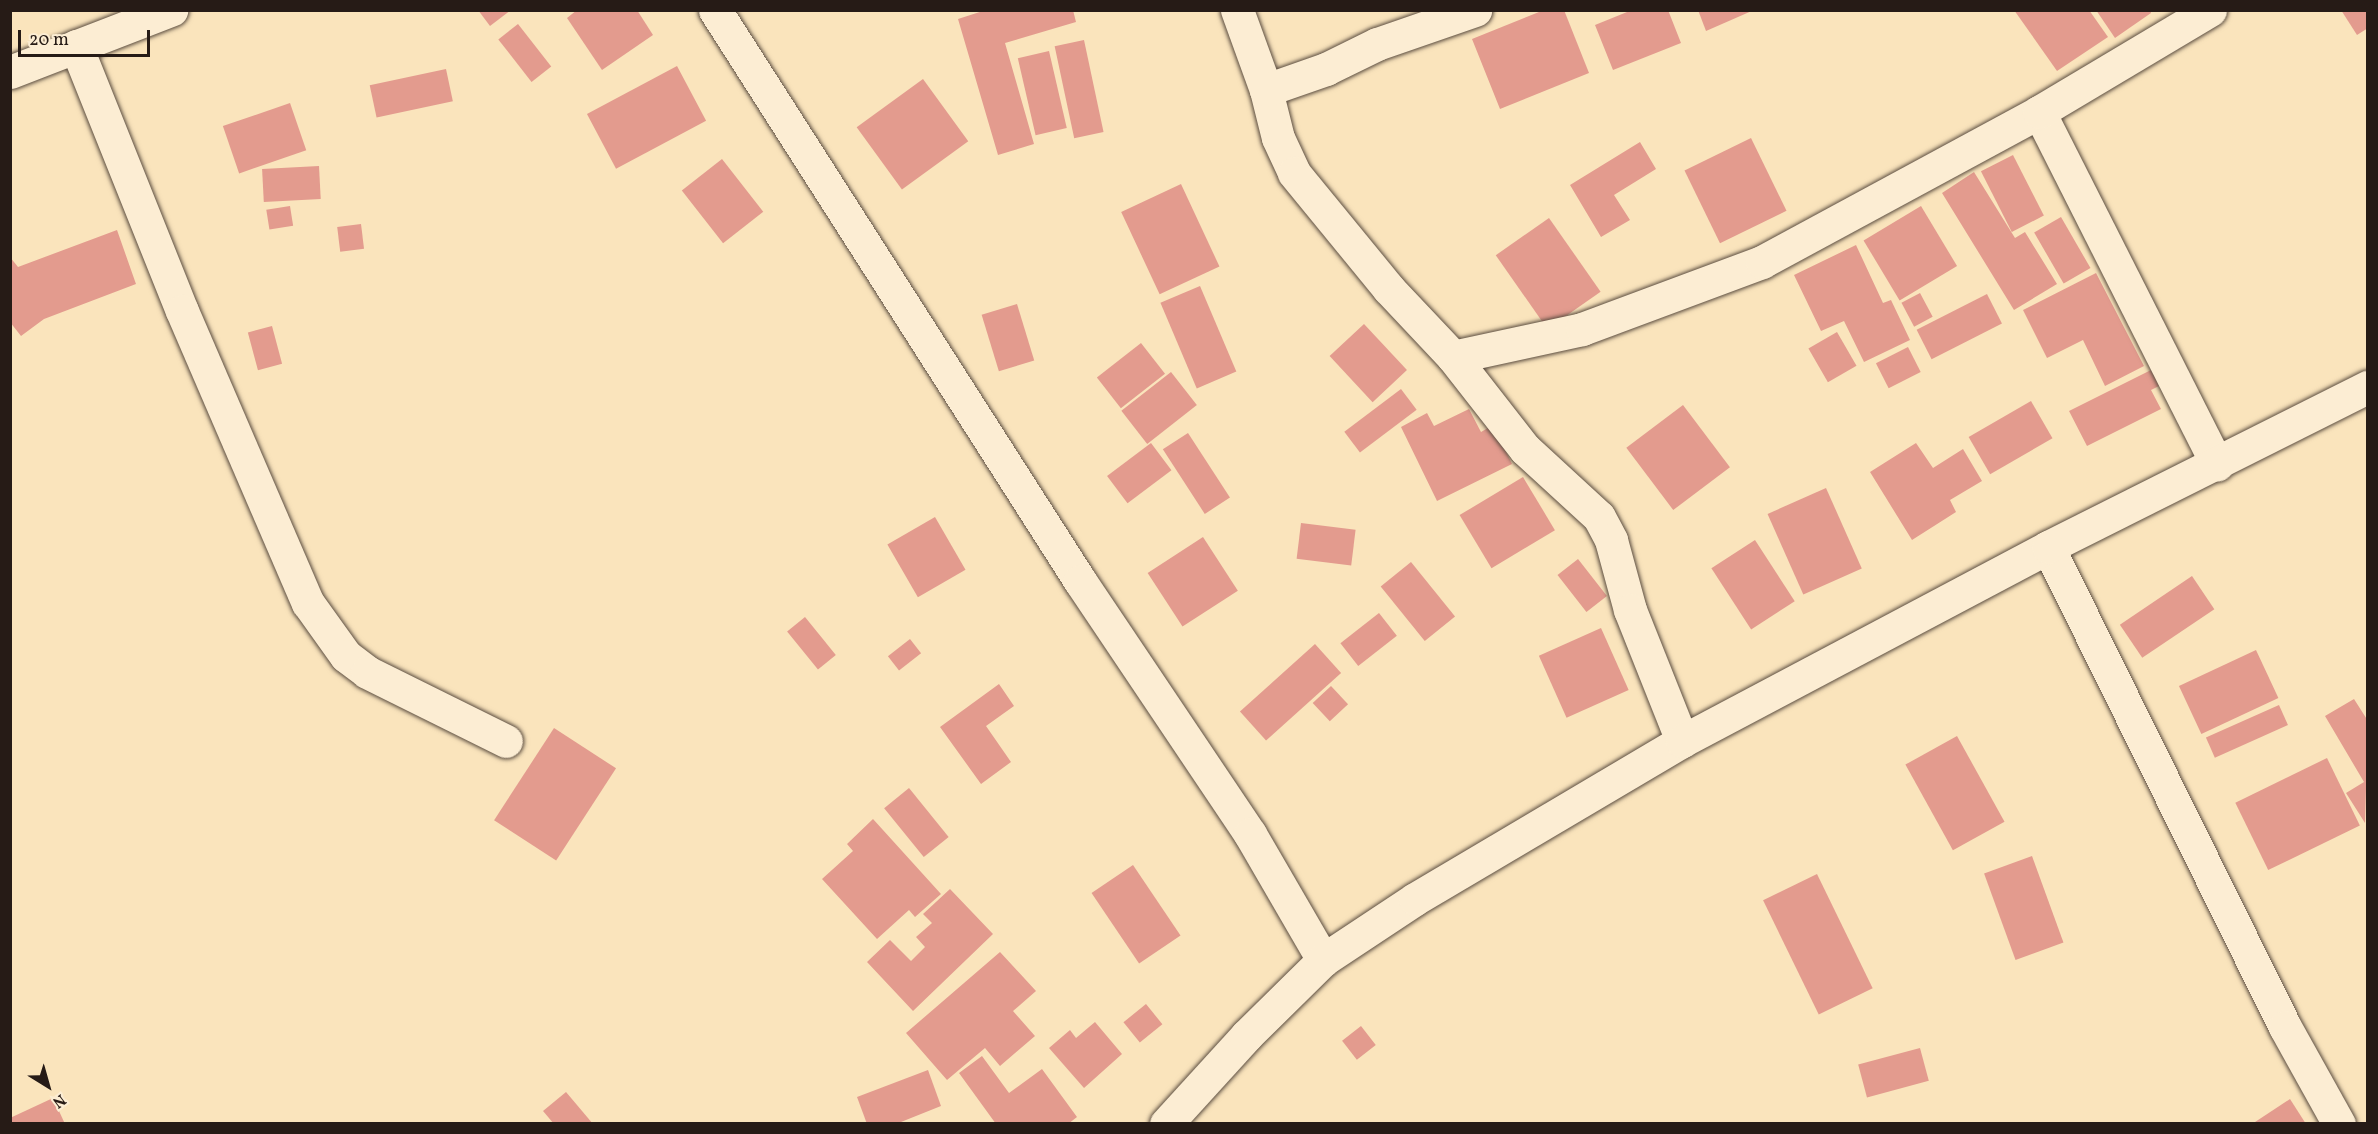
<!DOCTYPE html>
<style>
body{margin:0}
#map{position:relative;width:2378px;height:1134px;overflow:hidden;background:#fae4bc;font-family:Vollkorn,serif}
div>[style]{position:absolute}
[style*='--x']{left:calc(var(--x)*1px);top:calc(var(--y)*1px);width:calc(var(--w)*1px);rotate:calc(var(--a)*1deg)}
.building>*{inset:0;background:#e39b8e;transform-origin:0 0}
.roads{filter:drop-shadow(0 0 2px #5b4d40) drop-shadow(0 0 2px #5b4d40)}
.minor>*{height:33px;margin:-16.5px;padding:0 16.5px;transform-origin:16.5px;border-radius:16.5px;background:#fcedd3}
span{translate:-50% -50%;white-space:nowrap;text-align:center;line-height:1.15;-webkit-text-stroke:5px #fcedd3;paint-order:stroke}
.frame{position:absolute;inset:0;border:12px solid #261b16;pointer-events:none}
.north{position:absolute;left:18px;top:1056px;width:60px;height:60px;-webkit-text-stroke:4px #fcedd3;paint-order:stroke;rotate:143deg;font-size:16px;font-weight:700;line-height:24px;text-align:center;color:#261b16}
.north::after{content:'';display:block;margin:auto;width:21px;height:27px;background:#261b16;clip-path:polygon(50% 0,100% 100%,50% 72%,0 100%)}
.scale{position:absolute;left:18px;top:30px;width:132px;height:27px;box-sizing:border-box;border:3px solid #261b16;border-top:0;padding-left:8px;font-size:18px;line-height:21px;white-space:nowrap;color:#261b16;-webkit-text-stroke:4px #fcedd3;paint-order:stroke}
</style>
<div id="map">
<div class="building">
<i style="clip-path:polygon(478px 10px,511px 10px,490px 26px)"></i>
<i style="clip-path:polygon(577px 10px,637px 10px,653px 35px,602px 70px,567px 18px)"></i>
<i style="clip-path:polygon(986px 10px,1073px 10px,1076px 22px,1005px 43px,1034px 144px,998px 155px,958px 19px)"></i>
<i style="clip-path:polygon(1544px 10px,1564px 10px,1589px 73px,1500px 109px,1472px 39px)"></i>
<i style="clip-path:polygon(1632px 10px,1668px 10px,1681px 43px,1613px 70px,1595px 25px)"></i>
<i style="clip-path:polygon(1698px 10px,1754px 10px,1706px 31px)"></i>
<i style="clip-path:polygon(2014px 10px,2089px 10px,2108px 37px,2057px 71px)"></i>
<i style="clip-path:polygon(2096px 10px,2150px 10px,2151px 13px,2115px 38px)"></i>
<i style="clip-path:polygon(2341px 10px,2368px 10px,2368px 28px,2357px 35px)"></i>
<i style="left:518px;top:24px;width:54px;height:25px;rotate:52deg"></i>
<i style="left:1084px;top:40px;width:94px;height:30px;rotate:78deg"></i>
<i style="left:1049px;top:51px;width:79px;height:32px;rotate:77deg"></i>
<i style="left:677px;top:66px;width:62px;height:102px;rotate:62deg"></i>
<i style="left:446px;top:69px;width:33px;height:78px;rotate:78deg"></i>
<i style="left:923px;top:79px;width:77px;height:82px;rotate:54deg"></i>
<i style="left:290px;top:103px;width:50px;height:71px;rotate:71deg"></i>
<i style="left:1751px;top:138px;width:81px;height:74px;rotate:64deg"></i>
<i style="clip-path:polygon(1640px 142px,1656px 169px,1614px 195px,1630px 220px,1601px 237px,1570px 185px)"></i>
<i style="left:2013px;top:155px;width:68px;height:36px;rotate:63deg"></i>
<i style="left:722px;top:159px;width:67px;height:51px;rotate:52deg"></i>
<i style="left:319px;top:166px;width:33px;height:57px;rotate:87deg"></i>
<i style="clip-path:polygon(1974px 172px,2015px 238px,2025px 232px,2057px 284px,2014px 310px,1942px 193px)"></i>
<i style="left:1181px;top:184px;width:91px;height:66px;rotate:65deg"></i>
<i style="left:290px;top:206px;width:20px;height:24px;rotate:81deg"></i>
<i style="left:1921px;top:206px;width:70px;height:67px;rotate:59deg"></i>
<i style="left:2061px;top:217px;width:59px;height:31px;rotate:60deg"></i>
<i style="left:1549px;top:218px;width:90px;height:65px;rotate:55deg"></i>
<i style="left:361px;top:224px;width:25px;height:24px;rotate:83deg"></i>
<i style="clip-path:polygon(117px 230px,136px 284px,44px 319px,21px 336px,10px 322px,10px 257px,18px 267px)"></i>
<i style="clip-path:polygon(1856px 245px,1883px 303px,1891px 300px,1910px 340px,1864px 362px,1844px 321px,1821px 331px,1794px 275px)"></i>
<i style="clip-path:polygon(2096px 273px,2144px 366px,2105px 386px,2083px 340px,2047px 358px,2023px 310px)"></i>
<i style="left:1200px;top:286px;width:93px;height:43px;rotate:67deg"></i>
<i style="left:1920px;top:293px;width:27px;height:21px;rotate:62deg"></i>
<i style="left:1987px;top:294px;width:33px;height:79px;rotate:63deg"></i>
<i style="left:1017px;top:304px;width:59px;height:37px;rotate:73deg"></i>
<i style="left:1364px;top:324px;width:63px;height:47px;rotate:47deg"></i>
<i style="left:272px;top:326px;width:39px;height:25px;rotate:75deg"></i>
<i style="left:1837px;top:332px;width:39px;height:33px;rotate:60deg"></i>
<i style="left:1141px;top:343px;width:39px;height:56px;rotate:52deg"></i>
<i style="left:1908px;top:347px;width:28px;height:36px;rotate:63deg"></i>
<i style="clip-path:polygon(2157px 367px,2165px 383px,2151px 390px,2161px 409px,2087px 446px,2069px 411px)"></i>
<i style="left:1171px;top:372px;width:42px;height:63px;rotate:52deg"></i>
<i style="left:1401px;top:389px;width:26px;height:71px;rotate:53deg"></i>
<i style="left:2031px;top:401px;width:43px;height:72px;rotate:60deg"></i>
<i style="left:1683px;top:405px;width:78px;height:71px;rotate:53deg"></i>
<i style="clip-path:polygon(1469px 409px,1481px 432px,1493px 425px,1512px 464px,1437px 501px,1401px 427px,1427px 413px,1434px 426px)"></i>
<i style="left:1188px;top:433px;width:77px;height:30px;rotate:57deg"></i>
<i style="left:1151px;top:443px;width:34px;height:55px;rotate:53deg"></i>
<i style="clip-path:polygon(1916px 443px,1933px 468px,1963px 449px,1982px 481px,1950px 500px,1956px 512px,1912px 540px,1870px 472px)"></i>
<i style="left:1523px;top:477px;width:62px;height:74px;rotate:59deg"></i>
<i style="left:1826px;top:488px;width:88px;height:64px;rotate:66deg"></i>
<i style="left:935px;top:517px;width:61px;height:55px;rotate:60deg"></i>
<i style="left:1301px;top:523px;width:55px;height:36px;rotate:7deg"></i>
<i style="left:1203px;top:537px;width:64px;height:66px;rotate:57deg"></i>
<i style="left:1755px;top:540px;width:73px;height:52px;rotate:57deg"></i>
<i style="left:1578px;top:559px;width:47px;height:26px;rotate:52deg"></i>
<i style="left:1411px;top:562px;width:70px;height:39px;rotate:51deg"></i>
<i style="left:2192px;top:576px;width:40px;height:87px;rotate:56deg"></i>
<i style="left:1379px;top:613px;width:29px;height:49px;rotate:52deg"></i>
<i style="left:805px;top:617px;width:49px;height:23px;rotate:51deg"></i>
<i style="left:1601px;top:628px;width:68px;height:68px;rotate:66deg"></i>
<i style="left:910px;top:639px;width:18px;height:28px;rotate:52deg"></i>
<i style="left:1315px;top:644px;width:39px;height:101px;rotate:48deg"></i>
<i style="left:2256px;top:650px;width:53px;height:85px;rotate:65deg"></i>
<i style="clip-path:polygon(999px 684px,1014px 706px,986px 726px,1011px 762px,981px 784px,940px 727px)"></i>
<i style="left:1331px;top:686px;width:25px;height:25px;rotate:47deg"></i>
<i style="clip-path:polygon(2354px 699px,2368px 721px,2365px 823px,2346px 793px,2364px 782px,2325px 716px)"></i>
<i style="left:2279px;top:705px;width:22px;height:80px;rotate:66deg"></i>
<i style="left:554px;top:728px;width:74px;height:110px;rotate:33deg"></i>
<i style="left:1957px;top:736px;width:98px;height:59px;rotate:61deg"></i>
<i style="left:2327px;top:758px;width:75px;height:102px;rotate:64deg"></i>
<i style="left:909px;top:788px;width:63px;height:32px;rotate:51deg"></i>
<i style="clip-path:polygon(873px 819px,941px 894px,915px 917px,909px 910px,877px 939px,822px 879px,853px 851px,847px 844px)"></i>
<i style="left:2032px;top:856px;width:92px;height:51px;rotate:70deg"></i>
<i style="left:1133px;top:865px;width:85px;height:50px;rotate:56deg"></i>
<i style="left:1817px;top:874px;width:127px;height:60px;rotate:64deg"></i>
<i style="clip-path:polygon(950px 889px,993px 934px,913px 1011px,867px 962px,890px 940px,911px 961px,925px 947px,916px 937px,932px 923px,923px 914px)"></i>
<i style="clip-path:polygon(1000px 952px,1036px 991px,1013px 1011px,1035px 1036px,1000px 1066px,985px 1048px,947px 1080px,906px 1033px)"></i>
<i style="left:1146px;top:1004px;width:26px;height:29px;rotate:51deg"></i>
<i style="clip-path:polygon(1095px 1022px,1122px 1054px,1084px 1088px,1049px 1048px,1070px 1030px,1076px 1038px)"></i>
<i style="left:1361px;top:1026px;width:24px;height:24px;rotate:52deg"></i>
<i style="left:1920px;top:1048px;width:34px;height:64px;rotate:75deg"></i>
<i style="clip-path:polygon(982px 1056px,1009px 1093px,1042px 1069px,1077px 1117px,1068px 1124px,996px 1124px,959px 1073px)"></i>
<i style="clip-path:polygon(928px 1070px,941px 1106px,896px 1124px,867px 1124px,857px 1097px)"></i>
<i style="clip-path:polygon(566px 1092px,593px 1124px,554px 1124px,543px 1111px)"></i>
<i style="clip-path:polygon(53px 1098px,65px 1124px,10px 1124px,10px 1118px)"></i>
<i style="clip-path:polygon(2290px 1099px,2306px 1124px,2252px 1124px)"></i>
</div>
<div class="roads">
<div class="minor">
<i style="--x:715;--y:10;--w:678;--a:57.41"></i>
<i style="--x:1080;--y:581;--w:305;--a:56.1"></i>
<i style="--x:1250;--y:834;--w:146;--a:59.9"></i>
<i style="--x:1237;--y:10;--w:85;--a:70.1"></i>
<i style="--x:1266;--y:90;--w:49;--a:76"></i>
<i style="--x:1278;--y:138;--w:38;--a:65"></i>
<i style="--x:1294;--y:173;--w:149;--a:50.7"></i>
<i style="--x:1388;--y:288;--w:95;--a:46.7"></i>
<i style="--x:1453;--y:357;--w:117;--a:52"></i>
<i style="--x:1525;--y:449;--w:100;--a:42.6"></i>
<i style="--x:1599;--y:517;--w:26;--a:62"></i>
<i style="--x:1611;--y:540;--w:73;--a:74.8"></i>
<i style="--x:1630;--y:610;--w:141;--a:68.3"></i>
<i style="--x:76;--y:46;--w:285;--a:68.2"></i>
<i style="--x:182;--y:311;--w:318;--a:66.7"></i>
<i style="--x:308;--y:603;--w:65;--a:54.4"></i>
<i style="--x:346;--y:656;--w:26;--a:37"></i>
<i style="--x:367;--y:672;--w:155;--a:26.4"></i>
<i style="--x:10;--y:72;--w:173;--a:-21.1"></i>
<i style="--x:1266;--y:90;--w:64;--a:-19.3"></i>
<i style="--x:1326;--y:69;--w:57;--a:-26.1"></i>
<i style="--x:1377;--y:44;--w:104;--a:-19.1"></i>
<i style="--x:2039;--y:112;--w:395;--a:63.2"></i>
<i style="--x:1453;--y:357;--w:132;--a:-12.2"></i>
<i style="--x:1582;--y:329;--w:192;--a:-20.4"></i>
<i style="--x:1762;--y:262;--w:315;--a:-28.4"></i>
<i style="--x:2039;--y:112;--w:199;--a:-30.8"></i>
<i style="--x:2048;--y:547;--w:535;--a:63.72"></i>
<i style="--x:2285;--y:1027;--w:111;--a:60.9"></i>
<i style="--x:1166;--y:1124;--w:119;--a:-47.7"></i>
<i style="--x:1246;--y:1036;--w:108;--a:-44.6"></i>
<i style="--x:1323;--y:960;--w:110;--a:-33.5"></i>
<i style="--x:1415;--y:899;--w:310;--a:-30.6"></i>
<i style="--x:1682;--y:741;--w:414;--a:-27.9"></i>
<i style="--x:2048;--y:547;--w:358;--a:-26.6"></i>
</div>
</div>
<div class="frame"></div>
<div class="north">N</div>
<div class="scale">20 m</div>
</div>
